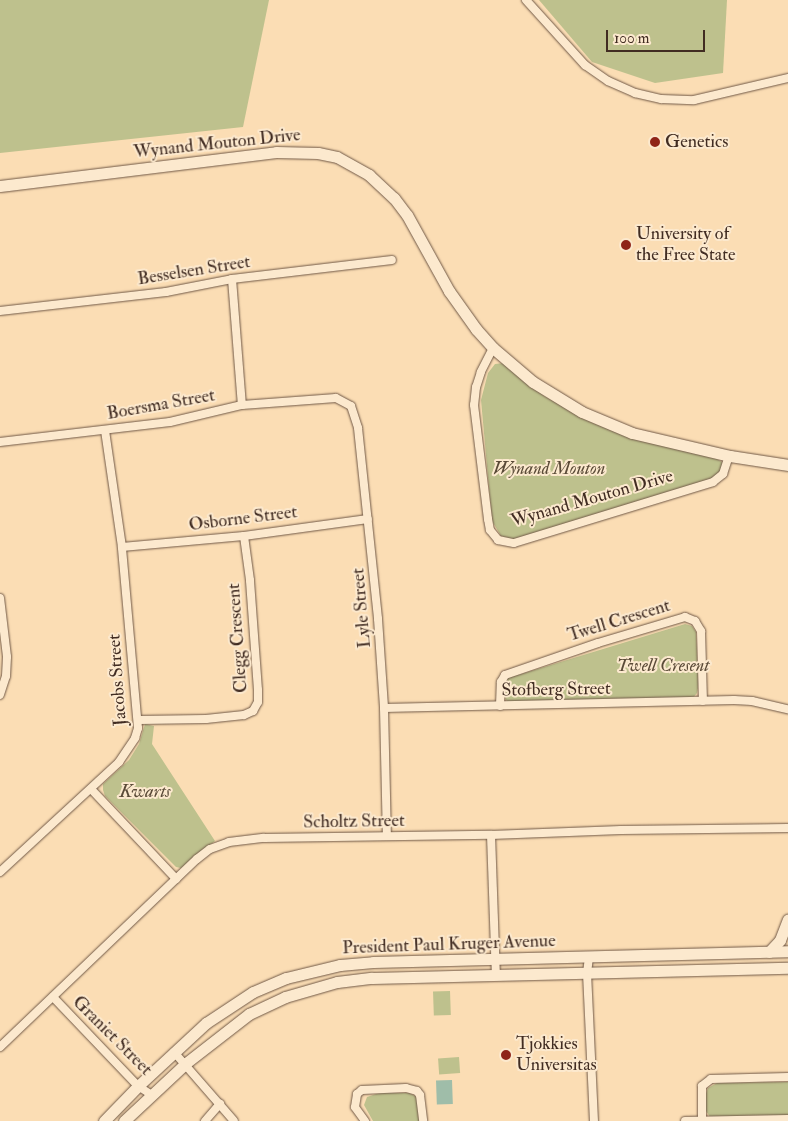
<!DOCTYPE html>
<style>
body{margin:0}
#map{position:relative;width:788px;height:1121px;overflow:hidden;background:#fbddb4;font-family:"IM FELL Double Pica",serif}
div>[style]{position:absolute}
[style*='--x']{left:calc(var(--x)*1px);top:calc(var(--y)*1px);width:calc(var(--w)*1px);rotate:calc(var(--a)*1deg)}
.green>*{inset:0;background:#bec18d;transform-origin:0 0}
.water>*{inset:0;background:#9fbda9;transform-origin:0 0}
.roads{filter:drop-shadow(0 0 1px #705846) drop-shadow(0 0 1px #705846)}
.street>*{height:8px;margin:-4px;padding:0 4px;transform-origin:4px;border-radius:4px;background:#fce9ce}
.secondary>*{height:11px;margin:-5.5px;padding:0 5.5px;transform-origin:5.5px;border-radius:5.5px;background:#fce9ce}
.dots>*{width:14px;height:14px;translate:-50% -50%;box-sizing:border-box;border:2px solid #fce9ce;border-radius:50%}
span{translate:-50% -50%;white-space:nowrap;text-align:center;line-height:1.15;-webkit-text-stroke:4px #fce9ce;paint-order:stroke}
.poi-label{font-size:18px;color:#412c22}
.left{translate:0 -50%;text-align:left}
.street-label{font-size:18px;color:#412c22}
.park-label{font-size:18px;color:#5a4a37;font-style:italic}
.scale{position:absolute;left:606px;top:30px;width:99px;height:22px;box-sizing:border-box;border:2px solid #412c22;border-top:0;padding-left:6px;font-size:15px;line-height:18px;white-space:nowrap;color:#412c22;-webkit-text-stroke:4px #fce9ce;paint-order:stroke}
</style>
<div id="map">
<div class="green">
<i style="clip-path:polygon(0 0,269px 0,243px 127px,0 153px)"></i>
<i style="clip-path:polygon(539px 0,727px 0,723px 73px,655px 83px,592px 62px)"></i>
<i style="clip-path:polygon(504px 363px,544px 396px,593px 423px,637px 440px,716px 458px,723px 463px,721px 478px,521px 542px,501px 536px,492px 521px,481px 400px,488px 373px,495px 364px)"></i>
<i style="clip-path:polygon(685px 624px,692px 626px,696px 632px,699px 683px,697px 693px,692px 699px,516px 706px,506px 700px,503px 692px,505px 679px)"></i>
<i style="clip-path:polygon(145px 724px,154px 726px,152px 744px,215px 841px,181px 868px,176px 867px,105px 796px,103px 790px,103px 784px,129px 760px,139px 744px)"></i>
<i style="left:450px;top:991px;width:24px;height:17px;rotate:88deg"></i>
<i style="left:459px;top:1057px;width:16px;height:21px;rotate:86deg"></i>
<i style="clip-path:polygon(788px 1082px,788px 1117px,710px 1117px,706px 1111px,705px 1096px,708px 1088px,717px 1083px)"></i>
<i style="clip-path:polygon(379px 1093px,410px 1093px,418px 1098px,420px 1121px,373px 1121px,364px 1105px,367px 1097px)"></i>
</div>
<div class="water">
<i style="left:452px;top:1080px;width:24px;height:16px;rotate:88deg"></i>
</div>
<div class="roads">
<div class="street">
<i style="--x:526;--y:0;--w:88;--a:47.8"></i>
<i style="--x:585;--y:65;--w:28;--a:35"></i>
<i style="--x:608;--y:81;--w:30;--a:24"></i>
<i style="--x:635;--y:93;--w:27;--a:13"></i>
<i style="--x:661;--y:99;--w:33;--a:2"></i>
<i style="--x:694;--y:100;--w:97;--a:-13.2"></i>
<i style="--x:232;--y:279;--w:126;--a:85.5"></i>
<i style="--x:0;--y:311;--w:167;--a:-6.5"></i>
<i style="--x:166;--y:292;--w:67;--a:-11.1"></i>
<i style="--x:232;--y:279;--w:161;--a:-6.8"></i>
<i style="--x:493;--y:348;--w:27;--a:117"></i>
<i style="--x:481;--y:372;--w:16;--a:108"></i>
<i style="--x:476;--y:387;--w:18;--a:96"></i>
<i style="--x:474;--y:405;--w:115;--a:83"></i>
<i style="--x:488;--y:519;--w:11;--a:80"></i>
<i style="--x:490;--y:530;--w:13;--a:51"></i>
<i style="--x:498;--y:540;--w:16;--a:11"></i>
<i style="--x:514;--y:543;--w:208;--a:-17"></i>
<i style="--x:713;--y:482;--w:13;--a:-39"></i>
<i style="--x:723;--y:474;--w:20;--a:-72"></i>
<i style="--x:0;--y:442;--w:171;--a:-6.7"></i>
<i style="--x:170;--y:422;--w:74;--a:-13.3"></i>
<i style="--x:242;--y:405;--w:94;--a:-4.3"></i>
<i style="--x:336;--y:398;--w:17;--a:28"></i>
<i style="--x:351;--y:406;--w:23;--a:72"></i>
<i style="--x:358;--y:428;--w:192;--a:84"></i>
<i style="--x:378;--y:619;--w:89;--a:86.1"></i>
<i style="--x:384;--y:708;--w:128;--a:88.7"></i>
<i style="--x:122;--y:547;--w:122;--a:-5.2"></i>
<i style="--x:244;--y:536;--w:125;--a:-7.8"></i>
<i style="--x:0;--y:598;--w:59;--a:83.2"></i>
<i style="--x:7;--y:657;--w:19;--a:93"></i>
<i style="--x:6;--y:676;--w:20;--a:108"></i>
<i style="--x:500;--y:706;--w:24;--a:-88"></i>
<i style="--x:501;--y:682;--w:8;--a:-60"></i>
<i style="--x:505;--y:675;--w:98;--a:-19"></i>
<i style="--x:598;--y:643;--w:91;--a:-16.6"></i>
<i style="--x:685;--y:617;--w:11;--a:22"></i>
<i style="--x:695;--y:621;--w:12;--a:59"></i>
<i style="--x:701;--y:631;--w:70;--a:88.4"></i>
<i style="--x:384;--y:708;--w:350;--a:-1.3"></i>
<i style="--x:734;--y:700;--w:18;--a:3"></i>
<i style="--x:752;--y:701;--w:37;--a:13"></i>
<i style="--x:139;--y:720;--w:67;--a:-0.9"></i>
<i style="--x:206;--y:719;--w:38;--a:-6"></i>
<i style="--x:244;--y:715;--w:10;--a:-24"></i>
<i style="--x:253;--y:711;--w:10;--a:-61"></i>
<i style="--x:258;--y:702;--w:12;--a:-90"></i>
<i style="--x:258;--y:690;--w:110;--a:-94.2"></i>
<i style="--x:250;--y:580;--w:44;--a:-97.8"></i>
<i style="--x:91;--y:789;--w:124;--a:46.6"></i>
<i style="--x:491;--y:835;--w:141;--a:88"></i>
<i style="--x:0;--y:872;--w:162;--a:-42.7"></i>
<i style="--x:119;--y:762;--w:29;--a:-56"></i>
<i style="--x:135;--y:738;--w:10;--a:-73"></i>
<i style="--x:138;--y:728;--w:182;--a:-95.1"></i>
<i style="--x:122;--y:547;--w:117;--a:-98.3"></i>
<i style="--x:589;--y:957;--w:16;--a:97"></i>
<i style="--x:587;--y:973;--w:148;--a:87.3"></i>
<i style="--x:53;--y:997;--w:123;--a:46.3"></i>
<i style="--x:138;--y:1086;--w:17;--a:33"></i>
<i style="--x:0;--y:1047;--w:272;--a:-43.7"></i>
<i style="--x:197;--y:859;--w:16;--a:-38"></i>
<i style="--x:210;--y:849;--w:20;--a:-20"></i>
<i style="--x:229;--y:842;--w:35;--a:-7"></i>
<i style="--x:264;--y:838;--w:227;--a:-0.8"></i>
<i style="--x:491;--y:835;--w:130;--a:-2.2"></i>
<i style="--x:621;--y:830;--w:167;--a:-0.7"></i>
<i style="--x:174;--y:1052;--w:91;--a:49"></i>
<i style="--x:702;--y:1120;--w:34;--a:-90"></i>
<i style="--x:702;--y:1086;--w:11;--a:-38"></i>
<i style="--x:711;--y:1079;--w:77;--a:-1.5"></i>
<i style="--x:205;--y:1121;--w:23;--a:-49"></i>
<i style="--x:365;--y:1121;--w:17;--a:-126"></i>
<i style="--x:355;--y:1107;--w:13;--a:-81"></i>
<i style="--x:357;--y:1094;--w:6;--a:-39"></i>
<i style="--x:362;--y:1090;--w:44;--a:-2.6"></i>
<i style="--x:406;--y:1088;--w:11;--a:15"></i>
<i style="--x:417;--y:1091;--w:5;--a:53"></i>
<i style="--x:420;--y:1095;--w:26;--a:83"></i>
<i style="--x:685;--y:1121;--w:103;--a:-1.1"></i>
</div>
<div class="secondary">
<i style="--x:0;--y:186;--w:278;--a:-7"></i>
<i style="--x:276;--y:152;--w:42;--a:1.4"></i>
<i style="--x:318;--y:153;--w:19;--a:12"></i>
<i style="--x:337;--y:157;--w:37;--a:29"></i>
<i style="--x:369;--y:175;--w:34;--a:43"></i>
<i style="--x:394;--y:198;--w:21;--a:53"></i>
<i style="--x:407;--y:215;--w:87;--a:61.1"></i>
<i style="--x:449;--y:291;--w:47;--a:54.6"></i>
<i style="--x:476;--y:329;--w:25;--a:48"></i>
<i style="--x:493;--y:348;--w:52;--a:40.4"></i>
<i style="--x:533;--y:382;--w:57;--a:31.5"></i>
<i style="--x:582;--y:412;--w:54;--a:22.8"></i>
<i style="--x:632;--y:433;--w:101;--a:13.2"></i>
<i style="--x:730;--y:456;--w:59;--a:8.8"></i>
<i style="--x:769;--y:952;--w:16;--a:-47"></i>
<i style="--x:780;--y:940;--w:22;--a:-69"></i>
<i style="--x:104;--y:1121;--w:49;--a:-45.8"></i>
<i style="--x:138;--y:1086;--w:93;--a:-42.8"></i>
<i style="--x:206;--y:1023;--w:56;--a:-33.4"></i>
<i style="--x:253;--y:992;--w:36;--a:-23"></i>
<i style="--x:286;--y:978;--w:56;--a:-13.5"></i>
<i style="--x:340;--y:965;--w:33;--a:-5"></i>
<i style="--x:373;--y:962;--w:415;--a:-1.5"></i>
<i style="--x:124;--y:1121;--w:85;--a:-43.1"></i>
<i style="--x:186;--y:1063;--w:80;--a:-37.9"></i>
<i style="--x:249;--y:1014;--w:40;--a:-25"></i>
<i style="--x:285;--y:997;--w:54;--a:-16.1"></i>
<i style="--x:337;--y:982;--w:35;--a:-7"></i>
<i style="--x:372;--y:978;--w:416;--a:-1.4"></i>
</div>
</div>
<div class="dots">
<i style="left:655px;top:142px;background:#8f2418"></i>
<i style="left:626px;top:245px;background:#8f2418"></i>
<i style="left:506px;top:1055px;background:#8f2418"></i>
</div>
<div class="poi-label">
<span class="left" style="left:665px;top:142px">Genetics</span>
<span class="left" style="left:636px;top:245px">University of<br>the Free State</span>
<span class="left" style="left:516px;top:1055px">Tjokkies<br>Universitas</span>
</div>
<div class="street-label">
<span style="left:217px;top:144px;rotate:-6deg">Wynand Mouton Drive</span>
<span style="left:194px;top:271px;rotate:-9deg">Besselsen Street</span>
<span style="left:161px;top:405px;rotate:-10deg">Boersma Street</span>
<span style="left:592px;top:499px;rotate:-16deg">Wynand Mouton Drive</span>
<span style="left:243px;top:519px;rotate:-7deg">Osborne Street</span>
<span style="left:362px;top:608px;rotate:-95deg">Lyle Street</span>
<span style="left:619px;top:621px;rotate:-17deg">Twell Crescent</span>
<span style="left:238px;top:638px;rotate:-94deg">Clegg Crescent</span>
<span style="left:118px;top:680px;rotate:-94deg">Jacobs Street</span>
<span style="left:556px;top:690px;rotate:-1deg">Stofberg Street</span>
<span style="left:354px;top:822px;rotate:-1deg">Scholtz Street</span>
<span style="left:449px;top:945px;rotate:-2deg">President Paul Kruger Avenue</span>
<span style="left:112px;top:1036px;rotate:45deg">Graniet Street</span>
</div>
<div class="park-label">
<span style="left:549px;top:469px">Wynand Mouton</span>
<span style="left:663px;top:666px">Twell Cresent</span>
<span style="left:145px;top:792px">Kwarts</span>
</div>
<div class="scale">100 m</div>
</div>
